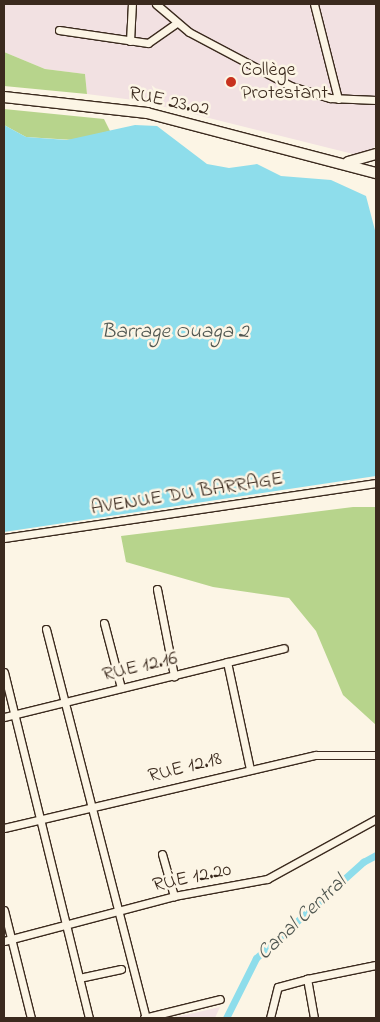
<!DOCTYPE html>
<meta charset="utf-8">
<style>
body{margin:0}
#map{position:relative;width:380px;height:1022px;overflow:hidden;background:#fcf5e5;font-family:"Indie Flower",sans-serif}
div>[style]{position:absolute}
.built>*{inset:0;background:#f2e1e2}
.green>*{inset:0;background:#b7d48c}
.water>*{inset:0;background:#8eddeb}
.canal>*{height:7px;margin:-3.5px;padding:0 3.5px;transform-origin:3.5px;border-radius:3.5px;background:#8eddeb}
.roads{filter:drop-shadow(1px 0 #3b2a1e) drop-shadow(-1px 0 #3b2a1e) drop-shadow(0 1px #3b2a1e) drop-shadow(0 -1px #3b2a1e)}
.street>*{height:7px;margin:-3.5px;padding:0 3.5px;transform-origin:3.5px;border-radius:3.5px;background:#fcf5e5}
.secondary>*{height:10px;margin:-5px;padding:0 5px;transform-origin:5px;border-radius:5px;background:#fcf5e5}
.dots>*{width:14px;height:14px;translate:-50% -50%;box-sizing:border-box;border:2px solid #fcf5e5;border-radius:50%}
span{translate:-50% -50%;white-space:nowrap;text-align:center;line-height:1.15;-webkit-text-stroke:5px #fcf5e5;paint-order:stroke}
.poi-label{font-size:20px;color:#3b2a1e}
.left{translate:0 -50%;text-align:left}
.street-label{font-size:20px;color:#3b2a1e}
.water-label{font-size:21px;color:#505751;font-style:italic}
.frame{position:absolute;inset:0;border:5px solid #3b2a1e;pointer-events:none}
</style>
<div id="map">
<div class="built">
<i style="clip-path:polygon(4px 4px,376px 4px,376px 145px,365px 157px,141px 101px,87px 94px,85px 74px,45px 69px,4px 52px)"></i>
<i style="clip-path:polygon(220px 1007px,215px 1018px,172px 1018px)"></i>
</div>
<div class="green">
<i style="clip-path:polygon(4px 52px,45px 69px,85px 74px,87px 94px,4px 86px)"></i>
<i style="clip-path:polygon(4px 109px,104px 119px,110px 131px,73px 140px,26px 137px,4px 125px)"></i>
<i style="clip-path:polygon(353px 507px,376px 507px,376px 725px,343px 695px,316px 631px,289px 598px,213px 587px,126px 562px,121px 536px)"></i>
</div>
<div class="water">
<i style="clip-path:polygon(4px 125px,26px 137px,67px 140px,135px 125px,157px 126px,207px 164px,229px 168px,257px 164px,281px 176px,331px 180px,366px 196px,376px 234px,376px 476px,4px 532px)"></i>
</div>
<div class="canal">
<i style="left:226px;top:1018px;width:67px;rotate:-63.4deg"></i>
<i style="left:256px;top:958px;width:144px;rotate:-41.9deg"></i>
<i style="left:363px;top:862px;width:15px;rotate:-28deg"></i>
</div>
<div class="roads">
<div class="street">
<i style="left:156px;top:4px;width:43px;rotate:40.3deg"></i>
<i style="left:189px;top:32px;width:115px;rotate:27.9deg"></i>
<i style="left:291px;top:86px;width:41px;rotate:17.1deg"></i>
<i style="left:330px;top:98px;width:46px;rotate:2.5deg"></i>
<i style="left:314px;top:4px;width:98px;rotate:75.8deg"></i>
<i style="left:59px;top:30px;width:90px;rotate:8.3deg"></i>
<i style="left:148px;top:43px;width:35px;rotate:-35deg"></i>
<i style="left:130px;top:41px;width:37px;rotate:-87deg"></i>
<i style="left:4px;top:538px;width:376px;rotate:-8.4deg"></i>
<i style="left:157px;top:589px;width:89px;rotate:78.9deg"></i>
<i style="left:104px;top:623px;width:67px;rotate:75.3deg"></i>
<i style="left:46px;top:629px;width:402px;rotate:75.6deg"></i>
<i style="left:227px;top:662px;width:109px;rotate:77.9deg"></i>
<i style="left:4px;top:672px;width:356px;rotate:76.2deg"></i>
<i style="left:4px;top:717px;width:288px;rotate:-13.8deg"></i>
<i style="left:4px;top:828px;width:320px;rotate:-13.2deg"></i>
<i style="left:316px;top:755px;width:60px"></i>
<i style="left:162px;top:854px;width:44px;rotate:74.1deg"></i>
<i style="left:4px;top:910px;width:111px;rotate:76deg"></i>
<i style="left:4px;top:941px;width:176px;rotate:-14.8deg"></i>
<i style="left:174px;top:896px;width:95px;rotate:-10.4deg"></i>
<i style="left:267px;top:879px;width:124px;rotate:-28.8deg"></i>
<i style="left:79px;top:978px;width:43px;rotate:-12.1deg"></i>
<i style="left:144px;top:1018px;width:78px;rotate:-14deg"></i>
<i style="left:270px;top:1018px;width:32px;rotate:-76deg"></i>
<i style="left:278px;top:987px;width:30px;rotate:-15deg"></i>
<i style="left:314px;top:1018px;width:40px;rotate:-100deg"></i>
<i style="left:307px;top:979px;width:70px;rotate:-11.5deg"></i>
</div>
<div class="secondary">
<i style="left:4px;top:97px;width:144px;rotate:6.4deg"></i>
<i style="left:147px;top:113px;width:237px;rotate:14.7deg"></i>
<i style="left:348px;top:162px;width:29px;rotate:-16deg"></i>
</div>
</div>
<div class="dots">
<i style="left:231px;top:82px;background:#c8321e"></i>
</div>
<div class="poi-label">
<span class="left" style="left:241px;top:82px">Collège<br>Protestant</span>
</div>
<div class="street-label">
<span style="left:169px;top:102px;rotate:12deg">RUE 23.02</span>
<span style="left:187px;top:494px;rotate:-9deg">AVENUE DU BARRAGE</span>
<span style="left:140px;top:667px;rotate:-13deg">RUE 12.16</span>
<span style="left:185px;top:768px;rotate:-14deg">RUE 12.18</span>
<span style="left:192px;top:878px;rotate:-12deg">RUE 12.20</span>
</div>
<div class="water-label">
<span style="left:175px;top:332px">Barrage Ouaga 2</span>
<span style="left:302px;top:918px;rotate:-43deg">Canal Central</span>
</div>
<div class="frame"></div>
</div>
